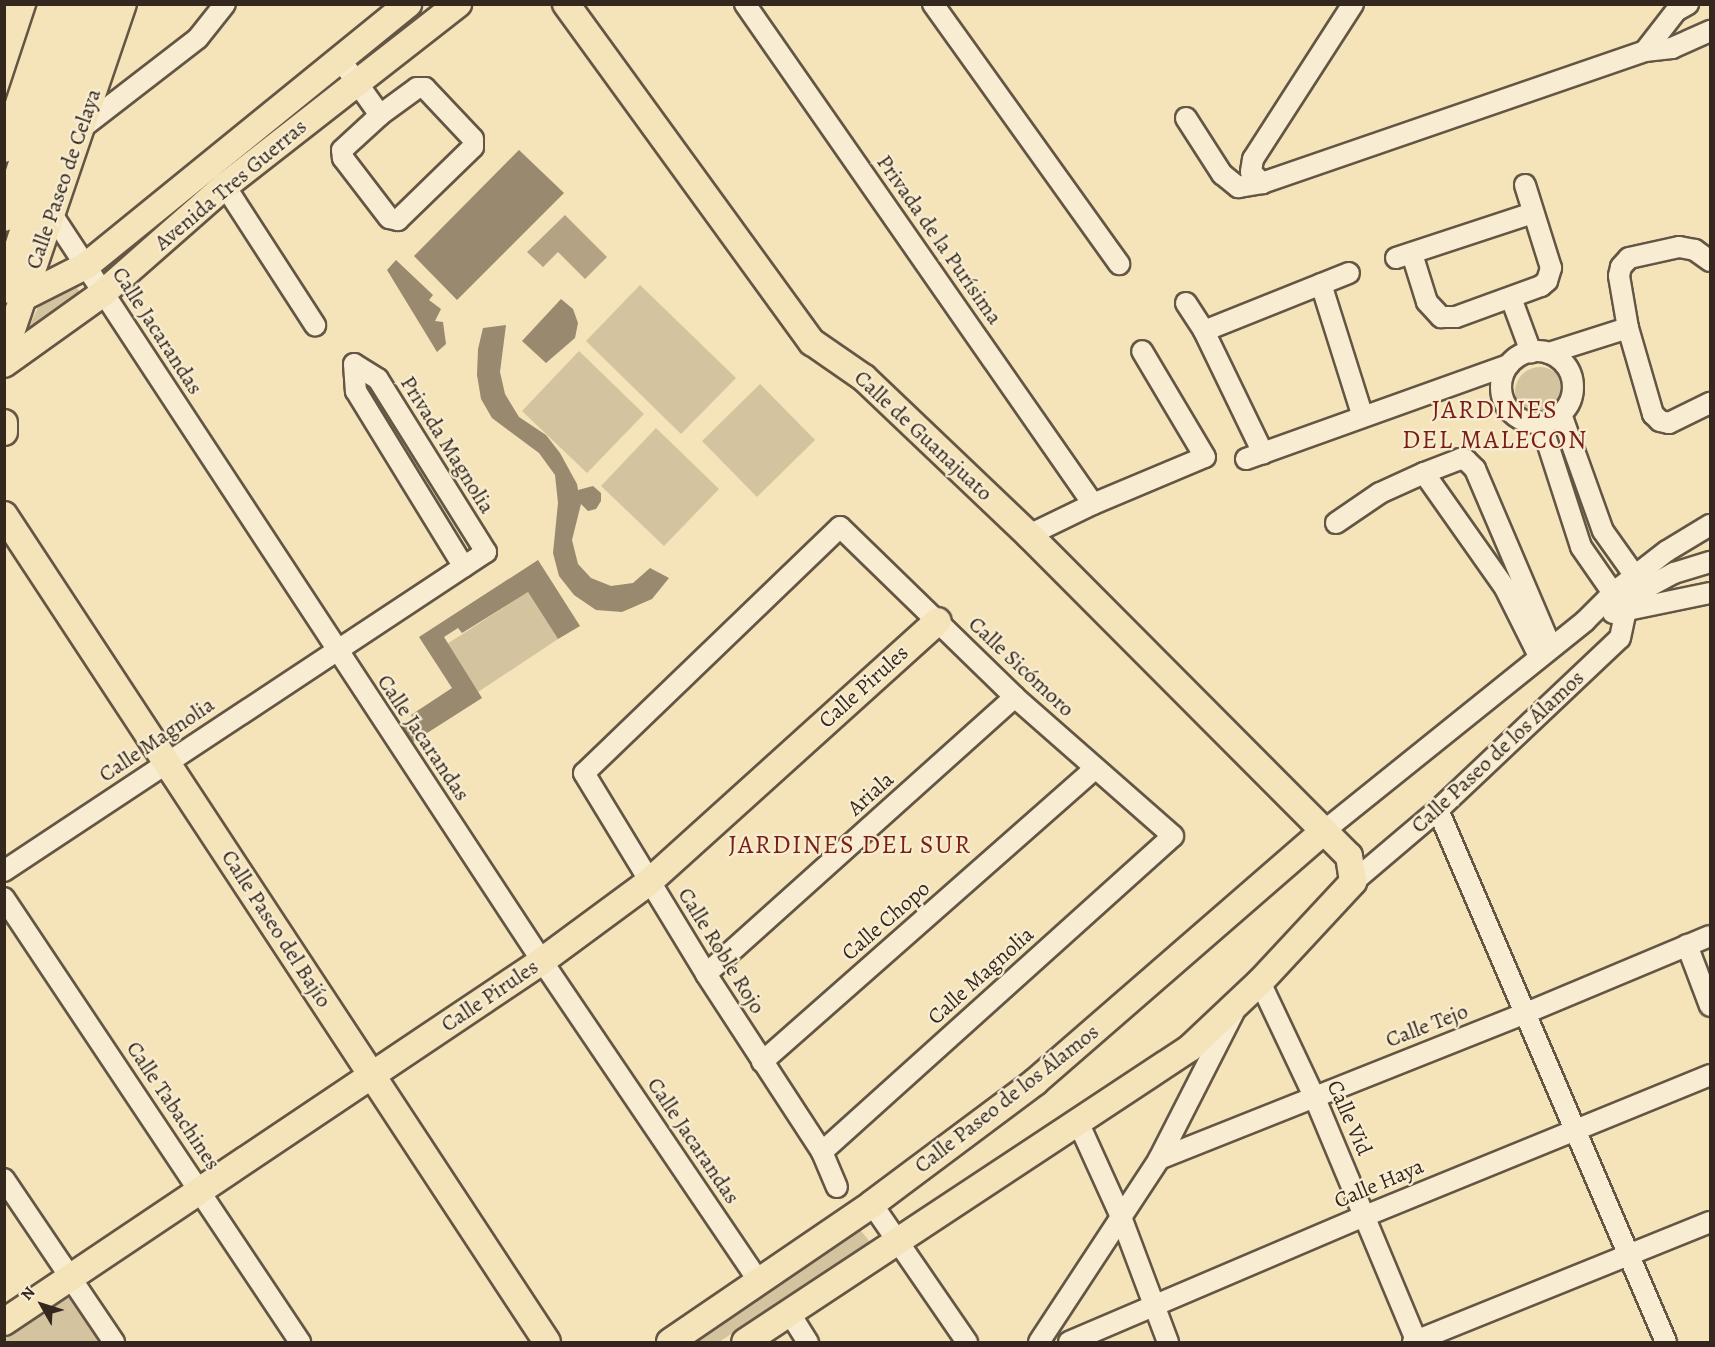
<!DOCTYPE html>
<meta charset="utf-8">
<style>
body{margin:0}
#map{position:relative;width:1715px;height:1347px;overflow:hidden;background:#f5e3b9;font-family:Alegreya,serif}
div>[style]{position:absolute}
.green>*{inset:0;background:#d4c39f}
.round{border-radius:50%}
.water>*{inset:0;background:#b3a384}
.building>*{inset:0;background:#98896f}
.roads{filter:drop-shadow(2px 0 #645645) drop-shadow(-2px 0 #645645) drop-shadow(0 2px #645645) drop-shadow(0 -2px #645645)}
.minor>*{height:20px;margin:-10px;padding:0 10px;transform-origin:10px;border-radius:10px;background:#f8edd2}
.minor>.ring{margin:-10px;padding:0;box-sizing:content-box;background:none;border:20px solid #f8edd2;border-radius:50%}
.major>*{height:26px;margin:-13px;padding:0 13px;transform-origin:13px;border-radius:13px;background:#f5e3b9}
span{translate:-50% -50%;white-space:nowrap;text-align:center;line-height:1.15;-webkit-text-stroke:4.5px #f8edd2;paint-order:stroke}
.street-label{font-size:22px;color:#33271e}
.quarter-label{font-size:26px;color:#7a1f14;letter-spacing:1.5px}
.frame{position:absolute;inset:0;border:6px solid #33271e;pointer-events:none}
.north{position:absolute;left:12px;top:1275px;width:60px;height:60px;-webkit-text-stroke:4px #f8edd2;paint-order:stroke;rotate:309deg;font-size:16px;font-weight:700;line-height:24px;text-align:center;color:#33271e}
.north::after{content:'';display:block;margin:auto;width:21px;height:27px;background:#33271e;clip-path:polygon(50% 0,100% 100%,50% 72%,0 100%)}
</style>
<div id="map">
<div class="green">
<i style="clip-path:polygon(75px 285px,81px 294px,24px 337px,44px 295px)"></i>
<i style="clip-path:polygon(640px 285px,736px 378px,681px 434px,586px 341px)"></i>
<i style="clip-path:polygon(579px 351px,644px 414px,587px 473px,522px 411px)"></i>
<i class="round" style="left:1515px;top:367px;width:50px;height:50px"></i>
<i style="clip-path:polygon(760px 384px,815px 440px,757px 497px,702px 441px)"></i>
<i style="clip-path:polygon(656px 428px,719px 489px,664px 546px,601px 486px)"></i>
<i style="clip-path:polygon(528px 592px,558px 639px,478px 692px,447px 644px)"></i>
<i style="clip-path:polygon(858px 1227px,870px 1242px,719px 1342px,685px 1342px)"></i>
<i style="clip-path:polygon(71px 1292px,104px 1342px,5px 1342px,4px 1338px)"></i>
</div>
<div class="water">
<i style="clip-path:polygon(565px 215px,607px 257px,585px 279px,558px 252px,543px 267px,527px 252px)"></i>
</div>
<div class="building">
<i style="clip-path:polygon(519px 150px,564px 193px,457px 300px,414px 256px)"></i>
<i style="clip-path:polygon(396px 260px,433px 295px,429px 300px,441px 309px,435px 321px,443px 322px,446px 344px,437px 352px,387px 270px)"></i>
<i style="clip-path:polygon(561px 299px,573px 309px,578px 323px,575px 338px,546px 363px,522px 341px)"></i>
<i style="clip-path:polygon(506px 325px,500px 372px,505px 394px,519px 417px,546px 435px,560px 453px,577px 484px,578px 490px,593px 486px,601px 493px,601px 501px,596px 509px,588px 511px,581px 504px,572px 540px,578px 564px,591px 578px,611px 586px,633px 583px,650px 568px,669px 578px,652px 599px,622px 612px,596px 610px,574px 595px,559px 576px,553px 553px,558px 503px,555px 475px,539px 453px,492px 418px,481px 399px,477px 375px,478px 349px,483px 328px)"></i>
<i style="clip-path:polygon(538px 560px,580px 626px,558px 639px,528px 592px,462px 633px,458px 628px,444px 637px,482px 698px,413px 742px,402px 726px,414px 719px,411px 715px,452px 688px,419px 637px)"></i>
</div>
<div class="roads">
<div class="minor">
<i style="left:745px;top:4px;width:609px;rotate:55.16deg"></i>
<i style="left:933px;top:4px;width:320px;rotate:54.4deg"></i>
<i style="left:1353px;top:4px;width:184px;rotate:122.8deg"></i>
<i style="left:1253px;top:159px;width:13px;rotate:99deg"></i>
<i style="left:1251px;top:172px;width:16px;rotate:45deg"></i>
<i style="left:1262px;top:183px;width:405px;rotate:-19deg"></i>
<i style="left:1645px;top:51px;width:51px;rotate:-52.2deg"></i>
<i style="left:1676px;top:11px;width:14px;rotate:-30deg"></i>
<i style="left:1645px;top:51px;width:27px;rotate:-6deg"></i>
<i style="left:1672px;top:48px;width:42px;rotate:-24.1deg"></i>
<i style="left:340px;top:59px;width:69px;rotate:54.5deg"></i>
<i style="left:417px;top:88px;width:8px"></i>
<i style="left:425px;top:88px;width:70px;rotate:46.7deg"></i>
<i style="left:473px;top:139px;width:8px;rotate:90deg"></i>
<i style="left:473px;top:147px;width:105px;rotate:135.8deg"></i>
<i style="left:398px;top:220px;width:9px;rotate:-167deg"></i>
<i style="left:389px;top:218px;width:76px;rotate:-127.5deg"></i>
<i style="left:343px;top:158px;width:8px;rotate:-97deg"></i>
<i style="left:342px;top:150px;width:52px;rotate:-42.6deg"></i>
<i style="left:380px;top:115px;width:46px;rotate:-36.1deg"></i>
<i style="left:1186px;top:118px;width:67px;rotate:57.3deg"></i>
<i style="left:1222px;top:174px;width:21px;rotate:39deg"></i>
<i style="left:1238px;top:187px;width:24px;rotate:-9deg"></i>
<i style="left:83px;top:127px;width:145px;rotate:-37.7deg"></i>
<i style="left:198px;top:38px;width:43px;rotate:-51.5deg"></i>
<i style="left:225px;top:186px;width:166px;rotate:57.1deg"></i>
<i style="left:53px;top:216px;width:891px;rotate:56.72deg"></i>
<i style="left:542px;top:961px;width:387px;rotate:55.9deg"></i>
<i style="left:1412px;top:254px;width:50px;rotate:72.6deg"></i>
<i style="left:1427px;top:302px;width:21px;rotate:47deg"></i>
<i style="left:1441px;top:317px;width:15px"></i>
<i style="left:1456px;top:317px;width:90px;rotate:-20deg"></i>
<i style="left:1541px;top:286px;width:8px;rotate:-40deg"></i>
<i style="left:1547px;top:281px;width:14px;rotate:-73deg"></i>
<i style="left:1551px;top:268px;width:87px;rotate:-107.4deg"></i>
<i style="left:1396px;top:258px;width:144px;rotate:-18.2deg"></i>
<i style="left:1710px;top:261px;width:19px;rotate:-144deg"></i>
<i style="left:1695px;top:250px;width:16px;rotate:-169deg"></i>
<i style="left:1679px;top:247px;width:51px;rotate:167.6deg"></i>
<i style="left:1629px;top:258px;width:12px;rotate:132deg"></i>
<i style="left:1621px;top:267px;width:9px;rotate:103deg"></i>
<i style="left:1619px;top:276px;width:53px;rotate:80.2deg"></i>
<i style="left:1628px;top:328px;width:90px;rotate:73.8deg"></i>
<i style="left:1653px;top:414px;width:10px;rotate:45deg"></i>
<i style="left:1660px;top:421px;width:9px;rotate:13deg"></i>
<i style="left:1669px;top:423px;width:46px;rotate:-26deg"></i>
<i style="left:1321px;top:284px;width:139px;rotate:72.5deg"></i>
<i style="left:1511px;top:298px;width:58px;rotate:69.7deg"></i>
<i style="left:1186px;top:303px;width:33px;rotate:57deg"></i>
<i style="left:1204px;top:331px;width:136px;rotate:64.2deg"></i>
<i style="left:1204px;top:331px;width:156px;rotate:-21.8deg"></i>
<i class="ring" style="left:1501px;top:351px;width:52px;height:52px"></i>
<i style="left:1549px;top:353px;width:83px;rotate:-17.6deg"></i>
<i style="left:354px;top:364px;width:27px;rotate:86deg"></i>
<i style="left:356px;top:391px;width:206px;rotate:58.5deg"></i>
<i style="left:1561px;top:414px;width:124px;rotate:70.3deg"></i>
<i style="left:1603px;top:531px;width:55px;rotate:54.6deg"></i>
<i style="left:1541px;top:423px;width:130px;rotate:72.1deg"></i>
<i style="left:1581px;top:547px;width:56px;rotate:55.2deg"></i>
<i style="left:1246px;top:459px;width:279px;rotate:-19.7deg"></i>
<i style="left:1424px;top:473px;width:141px;rotate:54.8deg"></i>
<i style="left:1505px;top:588px;width:76px;rotate:63.4deg"></i>
<i style="left:1336px;top:523px;width:53px;rotate:-34.3deg"></i>
<i style="left:1380px;top:493px;width:48px;rotate:-24.4deg"></i>
<i style="left:1424px;top:473px;width:39px;rotate:-21deg"></i>
<i style="left:1460px;top:459px;width:6px;rotate:9deg"></i>
<i style="left:1466px;top:460px;width:13px;rotate:45deg"></i>
<i style="left:1475px;top:469px;width:194px;rotate:66.9deg"></i>
<i style="left:1029px;top:535px;width:71px;rotate:-25.8deg"></i>
<i style="left:1093px;top:504px;width:121px;rotate:-22.8deg"></i>
<i style="left:1205px;top:457px;width:123px;rotate:-120.7deg"></i>
<i style="left:1611px;top:607px;width:72px;rotate:-28.4deg"></i>
<i style="left:1674px;top:573px;width:38px;rotate:-17deg"></i>
<i style="left:1613px;top:613px;width:99px;rotate:-11.7deg"></i>
<i style="left:1438px;top:810px;width:579px;rotate:66.8deg"></i>
<i style="left:1324px;top:831px;width:335px;rotate:-38.8deg"></i>
<i style="left:1585px;top:621px;width:40px;rotate:-45deg"></i>
<i style="left:1613px;top:593px;width:68px;rotate:-37.9deg"></i>
<i style="left:1667px;top:551px;width:50px;rotate:-31.2deg"></i>
<i style="left:4px;top:871px;width:578px;rotate:-33.5deg"></i>
<i style="left:486px;top:552px;width:204px;rotate:-122deg"></i>
<i style="left:378px;top:379px;width:28px;rotate:-148deg"></i>
<i style="left:1353px;top:882px;width:111px;rotate:-40.3deg"></i>
<i style="left:1438px;top:810px;width:250px;rotate:-43.4deg"></i>
<i style="left:1620px;top:638px;width:29px;rotate:-78deg"></i>
<i style="left:4px;top:898px;width:534px;rotate:56.31deg"></i>
<i style="left:1687px;top:945px;width:65px;rotate:69.3deg"></i>
<i style="left:706px;top:974px;width:415px;rotate:-41.9deg"></i>
<i style="left:1260px;top:982px;width:126px;rotate:64.7deg"></i>
<i style="left:1314px;top:1096px;width:267px;rotate:67.3deg"></i>
<i style="left:762px;top:1062px;width:444px;rotate:-41.4deg"></i>
<i style="left:1078px;top:1122px;width:104px;rotate:65.6deg"></i>
<i style="left:1121px;top:1217px;width:134px;rotate:69.4deg"></i>
<i style="left:822px;top:1152px;width:472px;rotate:-42deg"></i>
<i style="left:1173px;top:836px;width:210px;rotate:-138.7deg"></i>
<i style="left:1015px;top:697px;width:244px;rotate:-135.8deg"></i>
<i style="left:840px;top:527px;width:355px;rotate:136.1deg"></i>
<i style="left:584px;top:773px;width:235px;rotate:58.7deg"></i>
<i style="left:706px;top:974px;width:212px;rotate:56.9deg"></i>
<i style="left:822px;top:1152px;width:38px;rotate:67deg"></i>
<i style="left:1159px;top:1159px;width:395px;rotate:-21.7deg"></i>
<i style="left:1526px;top:1013px;width:199px;rotate:-22.7deg"></i>
<i style="left:4px;top:1179px;width:197px;rotate:56deg"></i>
<i style="left:872px;top:1204px;width:168px;rotate:55.5deg"></i>
<i style="left:789px;top:1312px;width:36px;rotate:58deg"></i>
<i style="left:1039px;top:1342px;width:219px;rotate:-56.7deg"></i>
<i style="left:1159px;top:1159px;width:165px;rotate:-63deg"></i>
<i style="left:1069px;top:1342px;width:322px;rotate:-23.1deg"></i>
<i style="left:1365px;top:1216px;width:373px;rotate:-22.2deg"></i>
<i style="left:1413px;top:1342px;width:320px;rotate:-22deg"></i>
</div>
<div class="major">
<i style="left:566px;top:4px;width:418px;rotate:54deg"></i>
<i style="left:812px;top:342px;width:63px;rotate:34.7deg"></i>
<i style="left:864px;top:378px;width:228px;rotate:43.6deg"></i>
<i style="left:1029px;top:535px;width:453px;rotate:45.1deg"></i>
<i style="left:1349px;top:856px;width:26px;rotate:81deg"></i>
<i style="left:1353px;top:882px;width:137px;rotate:132.9deg"></i>
<i style="left:1260px;top:982px;width:96px;rotate:136.7deg"></i>
<i style="left:1190px;top:1048px;width:533px;rotate:146.55deg"></i>
<i style="left:4px;top:149px;width:153px;rotate:-71.7deg"></i>
<i style="left:4px;top:218px;width:225px;rotate:-71.9deg"></i>
<i style="left:4px;top:290px;width:301px;rotate:-72deg"></i>
<i style="left:24px;top:297px;width:71px;rotate:-26.9deg"></i>
<i style="left:87px;top:265px;width:414px;rotate:-39.1deg"></i>
<i style="left:4px;top:353px;width:369px;rotate:-71.2deg"></i>
<i style="left:4px;top:364px;width:122px;rotate:-35.6deg"></i>
<i style="left:103px;top:293px;width:162px;rotate:-41.3deg"></i>
<i style="left:225px;top:186px;width:296px;rotate:-38deg"></i>
<i style="left:4px;top:423px;width:9px;rotate:90deg"></i>
<i style="left:4px;top:515px;width:989px;rotate:56.71deg"></i>
<i style="left:4px;top:1322px;width:648px;rotate:-33.86deg"></i>
<i style="left:542px;top:961px;width:133px;rotate:-36.4deg"></i>
<i style="left:649px;top:882px;width:389px;rotate:-42.1deg"></i>
<i style="left:670px;top:1342px;width:245px;rotate:-34.3deg"></i>
<i style="left:872px;top:1204px;width:204px;rotate:-36.8deg"></i>
<i style="left:1035px;top:1082px;width:383px;rotate:-41deg"></i>
</div>
</div>
<div class="street-label">
<span style="left:64px;top:179px;rotate:-71deg">Calle Paseo de Celaya</span>
<span style="left:231px;top:185px;rotate:-40deg">Avenida Tres Guerras</span>
<span style="left:939px;top:240px;rotate:55deg">Privada de la Purísima</span>
<span style="left:157px;top:331px;rotate:57deg">Calle Jacarandas</span>
<span style="left:923px;top:436px;rotate:43deg">Calle de Guanajuato</span>
<span style="left:447px;top:445px;rotate:58deg">Privada Magnolia</span>
<span style="left:1021px;top:667px;rotate:43deg">Calle Sicómoro</span>
<span style="left:864px;top:687px;rotate:-42deg">Calle Pirules</span>
<span style="left:423px;top:738px;rotate:56deg">Calle Jacarandas</span>
<span style="left:157px;top:740px;rotate:-34deg">Calle Magnolia</span>
<span style="left:1498px;top:752px;rotate:-43deg">Calle Paseo de los Álamos</span>
<span style="left:871px;top:794px;rotate:-42deg">Ariala</span>
<span style="left:886px;top:921px;rotate:-41deg">Calle Chopo</span>
<span style="left:276px;top:929px;rotate:57deg">Calle Paseo del Bajío</span>
<span style="left:721px;top:951px;rotate:58deg">Calle Roble Rojo</span>
<span style="left:981px;top:976px;rotate:-42deg">Calle Magnolia</span>
<span style="left:490px;top:996px;rotate:-34deg">Calle Pirules</span>
<span style="left:1427px;top:1026px;rotate:-21deg">Calle Tejo</span>
<span style="left:1007px;top:1099px;rotate:-38deg">Calle Paseo de los Álamos</span>
<span style="left:173px;top:1106px;rotate:56deg">Calle Tabachines</span>
<span style="left:1349px;top:1118px;rotate:66deg">Calle Vid</span>
<span style="left:693px;top:1141px;rotate:56deg">Calle Jacarandas</span>
<span style="left:1379px;top:1184px;rotate:-23deg">Calle Haya</span>
</div>
<div class="quarter-label">
<span style="left:1495px;top:425px">JARDINES<br>DEL MALECON</span>
<span style="left:850px;top:845px">JARDINES DEL SUR</span>
</div>
<div class="frame"></div>
<div class="north">N</div>
</div>
